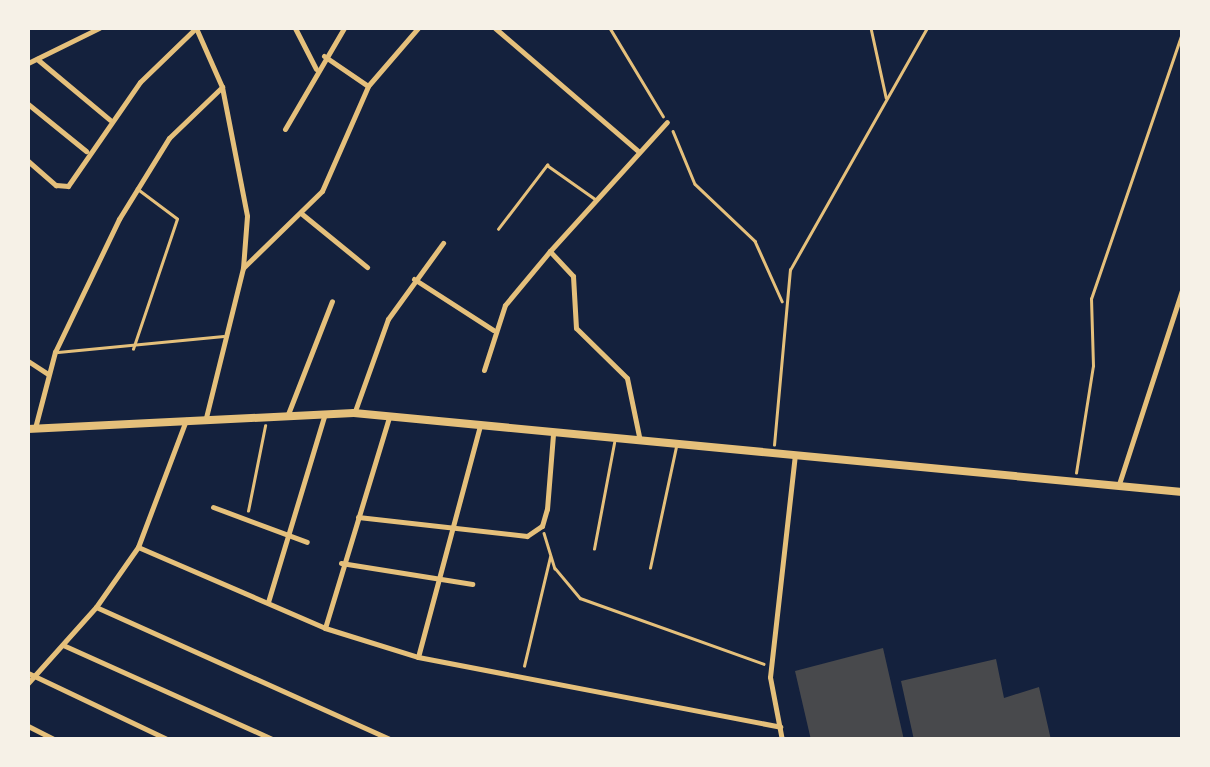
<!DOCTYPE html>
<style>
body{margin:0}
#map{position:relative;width:1210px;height:767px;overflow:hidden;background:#14213d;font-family:"Roboto Serif",serif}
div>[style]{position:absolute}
.building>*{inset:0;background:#48494c}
.path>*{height:2.5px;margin:-1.25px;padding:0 1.25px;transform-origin:1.25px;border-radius:1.25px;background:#e5c07b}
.service>*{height:2.5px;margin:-1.25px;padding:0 1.25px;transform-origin:1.25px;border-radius:1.25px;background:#e5c07b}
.minor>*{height:5px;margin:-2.5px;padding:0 2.5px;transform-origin:2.5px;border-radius:2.5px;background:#e5c07b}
.secondary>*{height:8px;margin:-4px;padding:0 4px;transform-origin:4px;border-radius:4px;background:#e5c07b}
span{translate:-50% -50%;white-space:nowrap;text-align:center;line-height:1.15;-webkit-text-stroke:10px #f6f1e7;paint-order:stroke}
.frame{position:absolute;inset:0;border:30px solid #f6f1e7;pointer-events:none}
</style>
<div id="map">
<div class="building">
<i style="clip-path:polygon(883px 648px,904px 740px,811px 740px,795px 671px)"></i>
<i style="clip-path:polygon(996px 659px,1004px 698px,1039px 687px,1051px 740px,914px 740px,901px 681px)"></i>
</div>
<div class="path">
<i style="left:610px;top:28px;width:103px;rotate:58.9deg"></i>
<i style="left:871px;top:28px;width:71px;rotate:77.7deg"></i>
<i style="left:673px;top:131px;width:57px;rotate:67.5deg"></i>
<i style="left:695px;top:184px;width:83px;rotate:43.5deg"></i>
<i style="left:755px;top:241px;width:66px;rotate:65.8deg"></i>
<i style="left:774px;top:445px;width:176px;rotate:-84.8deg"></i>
<i style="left:790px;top:270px;width:278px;rotate:-60.5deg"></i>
<i style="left:1076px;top:473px;width:108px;rotate:-81deg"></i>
<i style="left:1093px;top:366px;width:67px;rotate:-91.7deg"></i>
<i style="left:1091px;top:299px;width:281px;rotate:-71.1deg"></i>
<i style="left:248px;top:511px;width:87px;rotate:-78.7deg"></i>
<i style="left:544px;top:533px;width:37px;rotate:73deg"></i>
<i style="left:555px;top:568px;width:39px;rotate:50deg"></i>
<i style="left:580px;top:598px;width:195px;rotate:19.7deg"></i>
<i style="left:524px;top:666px;width:112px;rotate:-76.6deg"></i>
</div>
<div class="service">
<i style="left:498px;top:229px;width:81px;rotate:-52.6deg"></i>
<i style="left:547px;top:165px;width:59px;rotate:35.3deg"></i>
<i style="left:133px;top:349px;width:137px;rotate:-71.3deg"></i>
<i style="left:177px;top:219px;width:50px;rotate:-143.1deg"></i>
<i style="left:58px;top:352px;width:166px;rotate:-5.5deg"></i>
<i style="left:594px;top:549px;width:108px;rotate:-79.3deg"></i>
<i style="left:650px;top:568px;width:124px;rotate:-77.9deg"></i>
</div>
<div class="minor">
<i style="left:196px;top:28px;width:64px;rotate:66.2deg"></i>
<i style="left:222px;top:87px;width:131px;rotate:79deg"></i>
<i style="left:247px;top:216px;width:52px;rotate:94.4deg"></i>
<i style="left:243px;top:268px;width:154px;rotate:103.9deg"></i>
<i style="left:295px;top:28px;width:46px;rotate:62.9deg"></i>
<i style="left:495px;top:28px;width:190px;rotate:40.7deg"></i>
<i style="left:324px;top:56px;width:53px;rotate:34.3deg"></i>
<i style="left:37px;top:59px;width:95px;rotate:39.9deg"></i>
<i style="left:28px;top:63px;width:79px;rotate:-26.2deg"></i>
<i style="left:28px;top:104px;width:75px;rotate:39deg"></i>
<i style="left:285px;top:129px;width:117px;rotate:-59.7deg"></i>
<i style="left:28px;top:161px;width:37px;rotate:41deg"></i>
<i style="left:56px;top:185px;width:12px;rotate:5deg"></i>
<i style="left:68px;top:186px;width:126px;rotate:-55.3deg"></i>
<i style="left:140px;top:82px;width:78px;rotate:-44deg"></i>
<i style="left:302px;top:214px;width:84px;rotate:39.2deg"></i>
<i style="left:243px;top:268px;width:110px;rotate:-44.3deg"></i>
<i style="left:322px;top:191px;width:115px;rotate:-66.3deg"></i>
<i style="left:368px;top:86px;width:77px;rotate:-49.2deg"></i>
<i style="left:414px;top:279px;width:94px;rotate:32.8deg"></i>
<i style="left:28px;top:361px;width:24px;rotate:33deg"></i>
<i style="left:484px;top:370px;width:68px;rotate:-72.1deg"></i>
<i style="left:505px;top:305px;width:70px;rotate:-50.2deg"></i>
<i style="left:355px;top:411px;width:98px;rotate:-70.3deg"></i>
<i style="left:388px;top:319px;width:94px;rotate:-54.1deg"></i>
<i style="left:288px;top:414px;width:121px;rotate:-68.7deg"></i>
<i style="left:35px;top:428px;width:79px;rotate:-75.3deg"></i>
<i style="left:55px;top:352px;width:148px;rotate:-64.3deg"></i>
<i style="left:119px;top:219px;width:95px;rotate:-58.3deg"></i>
<i style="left:169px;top:138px;width:74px;rotate:-43.9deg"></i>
<i style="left:640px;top:441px;width:64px;rotate:-101.7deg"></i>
<i style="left:627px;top:378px;width:71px;rotate:-135.6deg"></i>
<i style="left:576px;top:328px;width:52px;rotate:-93.3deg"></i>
<i style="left:573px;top:276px;width:34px;rotate:-133deg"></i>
<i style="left:550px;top:251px;width:174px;rotate:-47.8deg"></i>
<i style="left:1119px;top:484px;width:204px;rotate:-72deg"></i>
<i style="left:213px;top:507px;width:100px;rotate:20.4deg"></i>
<i style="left:358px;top:517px;width:170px;rotate:6.4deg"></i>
<i style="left:527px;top:536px;width:18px;rotate:-34deg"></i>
<i style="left:542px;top:526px;width:18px;rotate:-74deg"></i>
<i style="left:547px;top:509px;width:74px;rotate:-85.4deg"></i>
<i style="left:138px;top:547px;width:204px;rotate:23.4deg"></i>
<i style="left:325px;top:628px;width:97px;rotate:17.3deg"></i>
<i style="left:418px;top:657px;width:369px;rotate:10.9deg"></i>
<i style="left:341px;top:563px;width:133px;rotate:9.1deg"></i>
<i style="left:268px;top:602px;width:197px;rotate:-73.2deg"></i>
<i style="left:96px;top:607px;width:325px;rotate:24.2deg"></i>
<i style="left:325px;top:628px;width:220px;rotate:-73.1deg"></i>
<i style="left:63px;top:645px;width:231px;rotate:24.2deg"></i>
<i style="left:418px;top:657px;width:240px;rotate:-75deg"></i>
<i style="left:28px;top:673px;width:156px;rotate:25.4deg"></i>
<i style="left:28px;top:683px;width:102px;rotate:-48.2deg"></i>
<i style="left:96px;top:607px;width:73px;rotate:-55deg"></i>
<i style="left:138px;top:547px;width:136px;rotate:-69.3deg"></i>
<i style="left:28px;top:726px;width:31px;rotate:27deg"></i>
<i style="left:782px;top:740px;width:64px;rotate:-100.8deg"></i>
<i style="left:770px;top:677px;width:223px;rotate:-83.6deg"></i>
</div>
<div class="secondary">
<i style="left:28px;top:429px;width:326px;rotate:-2.8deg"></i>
<i style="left:354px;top:413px;width:832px;rotate:5.45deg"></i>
</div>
<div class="frame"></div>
</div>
